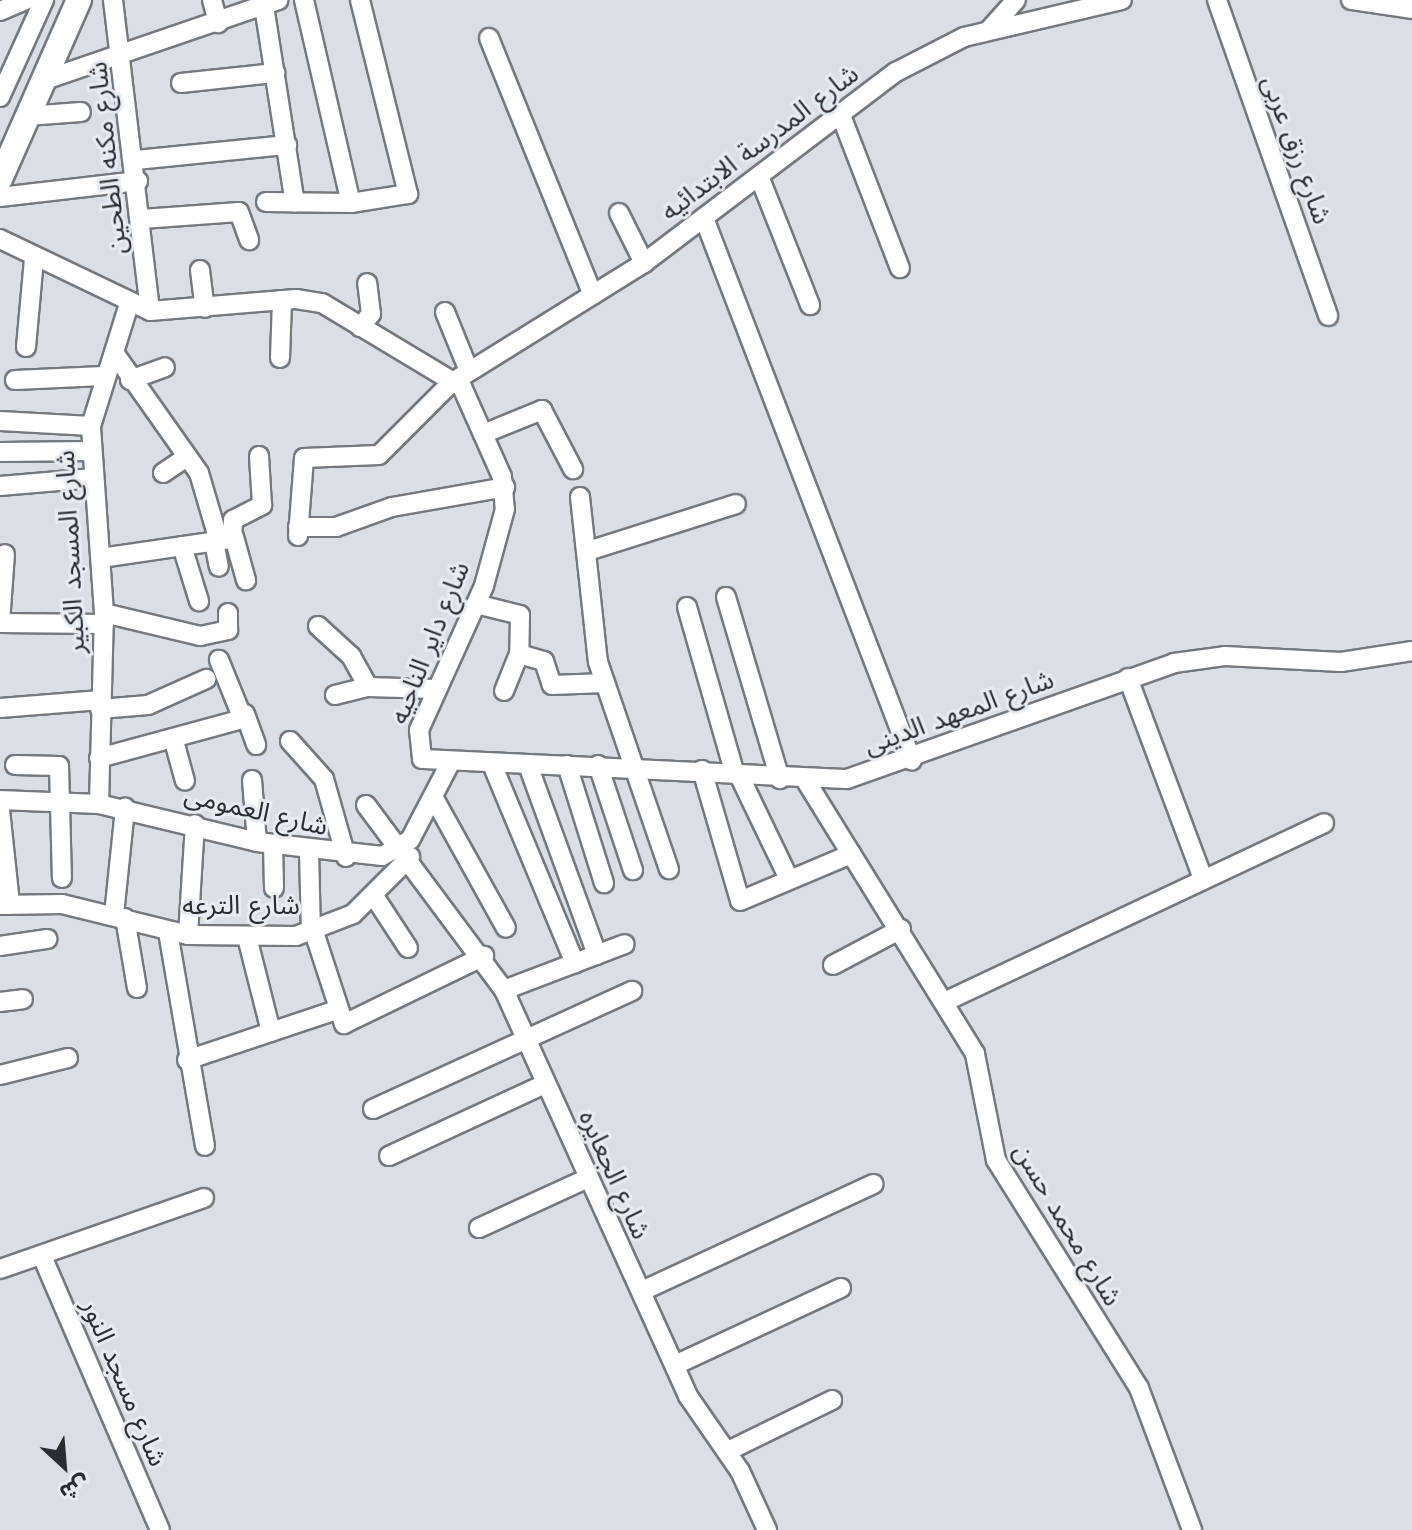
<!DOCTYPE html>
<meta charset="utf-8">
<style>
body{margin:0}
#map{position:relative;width:1412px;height:1530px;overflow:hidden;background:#dadfe6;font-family:"Work Sans","Noto Sans Arabic",sans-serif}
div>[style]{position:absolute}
.roads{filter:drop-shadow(2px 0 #74797f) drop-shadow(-2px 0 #74797f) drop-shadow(0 2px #74797f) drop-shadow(0 -2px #74797f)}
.minor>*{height:18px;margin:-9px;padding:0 9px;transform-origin:9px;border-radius:9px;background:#fff}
.secondary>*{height:24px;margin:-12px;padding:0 12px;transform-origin:12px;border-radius:12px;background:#fff}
span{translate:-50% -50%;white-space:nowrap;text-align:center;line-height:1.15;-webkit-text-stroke:6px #e7ecf3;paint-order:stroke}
.street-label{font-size:26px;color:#2a2c2f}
.north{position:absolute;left:24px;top:1426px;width:80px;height:80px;-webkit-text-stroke:6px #e7ecf3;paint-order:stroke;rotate:154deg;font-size:22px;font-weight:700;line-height:32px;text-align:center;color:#2a2c2f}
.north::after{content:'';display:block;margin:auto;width:28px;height:36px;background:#2a2c2f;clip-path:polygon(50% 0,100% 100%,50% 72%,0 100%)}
</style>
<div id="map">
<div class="roads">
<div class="minor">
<i style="left:113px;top:0;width:313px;rotate:83.2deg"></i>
<i style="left:212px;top:0;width:24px;rotate:75deg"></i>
<i style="left:304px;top:0;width:208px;rotate:77deg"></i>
<i style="left:1217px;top:0;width:335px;rotate:70.6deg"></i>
<i style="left:1351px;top:0;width:62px;rotate:8.4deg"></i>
<i style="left:264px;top:6px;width:199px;rotate:81.1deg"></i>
<i style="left:0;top:11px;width:28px;rotate:-23deg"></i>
<i style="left:989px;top:30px;width:40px;rotate:-48deg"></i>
<i style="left:489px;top:38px;width:277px;rotate:68deg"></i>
<i style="left:42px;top:81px;width:250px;rotate:-18.9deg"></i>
<i style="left:181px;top:83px;width:95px;rotate:-6.1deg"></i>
<i style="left:0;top:97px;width:107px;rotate:-65.6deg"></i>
<i style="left:27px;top:116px;width:54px;rotate:-4.2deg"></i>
<i style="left:842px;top:118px;width:161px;rotate:68.9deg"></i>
<i style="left:136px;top:160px;width:152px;rotate:-5.7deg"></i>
<i style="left:759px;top:176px;width:139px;rotate:68.4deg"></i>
<i style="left:0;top:197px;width:139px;rotate:-6.6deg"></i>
<i style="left:266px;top:202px;width:85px;rotate:0.7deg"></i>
<i style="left:351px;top:203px;width:58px;rotate:-9deg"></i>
<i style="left:408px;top:194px;width:200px;rotate:-103.9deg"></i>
<i style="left:619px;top:213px;width:56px;rotate:63.4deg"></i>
<i style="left:704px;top:218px;width:581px;rotate:69.04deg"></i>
<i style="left:142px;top:219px;width:97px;rotate:-4.1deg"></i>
<i style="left:239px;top:212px;width:30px;rotate:70deg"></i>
<i style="left:0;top:239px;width:166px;rotate:25.6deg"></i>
<i style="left:150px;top:311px;width:146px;rotate:-4.7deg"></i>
<i style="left:296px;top:299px;width:26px;rotate:9deg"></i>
<i style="left:322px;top:303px;width:163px;rotate:31deg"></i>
<i style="left:462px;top:387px;width:98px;rotate:66deg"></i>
<i style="left:502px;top:477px;width:32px;rotate:85deg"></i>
<i style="left:505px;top:509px;width:80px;rotate:105.3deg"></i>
<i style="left:484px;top:586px;width:158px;rotate:114.3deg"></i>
<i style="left:419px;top:730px;width:29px;rotate:84deg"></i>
<i style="left:422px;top:759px;width:425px;rotate:2.7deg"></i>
<i style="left:847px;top:779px;width:347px;rotate:-19.5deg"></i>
<i style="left:1174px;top:663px;width:51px;rotate:-7.8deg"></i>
<i style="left:1225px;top:656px;width:116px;rotate:3deg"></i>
<i style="left:1341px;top:662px;width:72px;rotate:-8.8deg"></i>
<i style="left:200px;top:270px;width:38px;rotate:83deg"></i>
<i style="left:445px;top:312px;width:64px;rotate:67.9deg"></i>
<i style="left:360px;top:327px;width:17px;rotate:-50deg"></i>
<i style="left:371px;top:314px;width:31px;rotate:-97deg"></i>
<i style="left:26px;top:347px;width:88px;rotate:-84.8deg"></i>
<i style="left:115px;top:354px;width:146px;rotate:54.8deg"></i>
<i style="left:199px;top:473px;width:71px;rotate:73.6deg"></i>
<i style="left:280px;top:358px;width:58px;rotate:-88deg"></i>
<i style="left:15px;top:380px;width:88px;rotate:-2.6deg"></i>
<i style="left:130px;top:380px;width:37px;rotate:-20deg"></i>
<i style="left:0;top:421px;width:91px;rotate:3.1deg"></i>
<i style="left:483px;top:434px;width:64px;rotate:-22.1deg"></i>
<i style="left:542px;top:410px;width:67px;rotate:62.3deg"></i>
<i style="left:0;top:452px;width:92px;rotate:-0.6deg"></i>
<i style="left:163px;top:473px;width:29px;rotate:-34deg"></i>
<i style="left:0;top:486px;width:94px;rotate:-4.9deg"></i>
<i style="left:580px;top:497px;width:166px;rotate:83.8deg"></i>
<i style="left:598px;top:662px;width:219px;rotate:71.1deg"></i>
<i style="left:298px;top:527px;width:38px"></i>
<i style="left:336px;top:527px;width:59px;rotate:-19.7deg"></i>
<i style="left:392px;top:507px;width:115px;rotate:-10deg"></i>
<i style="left:298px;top:536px;width:78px;rotate:-85.6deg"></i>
<i style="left:304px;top:458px;width:75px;rotate:-2.3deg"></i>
<i style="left:379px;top:455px;width:102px;rotate:-45deg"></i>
<i style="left:451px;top:383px;width:227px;rotate:-31.9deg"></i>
<i style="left:644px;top:263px;width:316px;rotate:-37.2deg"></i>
<i style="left:896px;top:72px;width:76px;rotate:-27.2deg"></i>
<i style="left:964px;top:37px;width:162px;rotate:-13.2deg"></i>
<i style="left:234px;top:537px;width:45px;rotate:74.4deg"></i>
<i style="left:214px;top:542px;width:25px;rotate:79deg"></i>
<i style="left:182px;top:546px;width:58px;rotate:72.8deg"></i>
<i style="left:591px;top:550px;width:152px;rotate:-17.6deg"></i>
<i style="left:101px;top:558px;width:132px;rotate:-8.3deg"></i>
<i style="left:232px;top:539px;width:19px;rotate:-87deg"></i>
<i style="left:233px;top:520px;width:33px;rotate:-27deg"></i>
<i style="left:262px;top:505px;width:49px;rotate:-93.5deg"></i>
<i style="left:726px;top:597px;width:190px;rotate:73.5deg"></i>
<i style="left:476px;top:604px;width:45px;rotate:14deg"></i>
<i style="left:520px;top:615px;width:39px;rotate:91deg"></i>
<i style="left:519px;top:654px;width:26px;rotate:16deg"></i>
<i style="left:544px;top:661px;width:25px;rotate:72deg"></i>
<i style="left:552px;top:685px;width:53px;rotate:-2.2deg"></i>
<i style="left:687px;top:607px;width:174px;rotate:74deg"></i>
<i style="left:104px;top:613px;width:99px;rotate:13.5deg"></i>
<i style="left:200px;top:636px;width:29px;rotate:-12deg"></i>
<i style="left:228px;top:630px;width:17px;rotate:-90deg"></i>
<i style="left:0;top:623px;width:104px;rotate:0.6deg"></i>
<i style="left:0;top:623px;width:69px;rotate:-85.9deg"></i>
<i style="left:318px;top:626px;width:45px;rotate:42.3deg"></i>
<i style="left:351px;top:656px;width:35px;rotate:61deg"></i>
<i style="left:368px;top:687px;width:67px;rotate:1.7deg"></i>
<i style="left:1128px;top:678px;width:215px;rotate:69.5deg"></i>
<i style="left:504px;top:691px;width:40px;rotate:-68deg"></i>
<i style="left:335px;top:695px;width:34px;rotate:-14deg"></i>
<i style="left:0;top:708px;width:101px;rotate:-4.5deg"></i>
<i style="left:100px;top:709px;width:48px;rotate:-4.8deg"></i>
<i style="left:148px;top:705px;width:64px;rotate:-24.1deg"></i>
<i style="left:245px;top:714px;width:33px;rotate:70deg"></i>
<i style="left:174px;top:741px;width:41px;rotate:74.6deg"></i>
<i style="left:290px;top:741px;width:51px;rotate:48.2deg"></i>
<i style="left:324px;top:779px;width:81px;rotate:74.2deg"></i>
<i style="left:99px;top:758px;width:149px;rotate:-15.2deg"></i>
<i style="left:243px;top:719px;width:64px;rotate:-112.1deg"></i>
<i style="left:492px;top:764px;width:216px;rotate:67.4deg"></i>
<i style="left:15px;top:765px;width:44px;rotate:1.3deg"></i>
<i style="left:59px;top:766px;width:112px;rotate:88.5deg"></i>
<i style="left:528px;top:765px;width:202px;rotate:70deg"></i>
<i style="left:567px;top:765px;width:124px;rotate:72.6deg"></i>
<i style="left:598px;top:765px;width:111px;rotate:71.6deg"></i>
<i style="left:702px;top:770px;width:136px;rotate:73.8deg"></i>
<i style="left:740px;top:901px;width:121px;rotate:-22.9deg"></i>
<i style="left:739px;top:775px;width:115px;rotate:64.3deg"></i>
<i style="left:252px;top:780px;width:62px;rotate:85.4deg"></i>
<i style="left:806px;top:781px;width:321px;rotate:58.2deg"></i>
<i style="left:975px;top:1054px;width:108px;rotate:78.8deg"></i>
<i style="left:996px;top:1160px;width:269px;rotate:57.9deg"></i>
<i style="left:1139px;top:1388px;width:152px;rotate:69.5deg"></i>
<i style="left:0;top:800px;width:99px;rotate:2.3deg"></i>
<i style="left:99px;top:804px;width:163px;rotate:13.5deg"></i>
<i style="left:257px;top:842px;width:126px;rotate:6.4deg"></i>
<i style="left:382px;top:856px;width:32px;rotate:-30deg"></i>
<i style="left:410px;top:840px;width:87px;rotate:-62.5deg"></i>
<i style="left:435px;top:800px;width:146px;rotate:61deg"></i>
<i style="left:99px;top:804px;width:191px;rotate:-88.5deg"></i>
<i style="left:104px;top:613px;width:187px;rotate:-94deg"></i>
<i style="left:91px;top:426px;width:128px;rotate:-72.7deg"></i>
<i style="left:366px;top:805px;width:231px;rotate:53.3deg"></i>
<i style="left:504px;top:990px;width:446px;rotate:65.6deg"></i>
<i style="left:688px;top:1396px;width:91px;rotate:55.3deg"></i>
<i style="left:740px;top:1471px;width:65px;rotate:65.4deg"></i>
<i style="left:0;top:810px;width:95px;rotate:83.9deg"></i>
<i style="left:273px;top:844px;width:44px;rotate:88.7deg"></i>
<i style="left:309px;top:851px;width:82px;rotate:88.6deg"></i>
<i style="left:374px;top:896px;width:62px;rotate:56.8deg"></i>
<i style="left:0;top:905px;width:62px;rotate:-0.9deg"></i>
<i style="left:62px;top:904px;width:130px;rotate:13.8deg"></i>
<i style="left:188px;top:935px;width:108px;rotate:0.5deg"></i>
<i style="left:296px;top:936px;width:61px;rotate:-21.1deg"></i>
<i style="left:353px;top:914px;width:81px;rotate:-45deg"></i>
<i style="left:114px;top:915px;width:108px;rotate:-84.1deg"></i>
<i style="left:125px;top:918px;width:71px;rotate:80.3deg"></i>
<i style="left:168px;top:932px;width:217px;rotate:80.2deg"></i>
<i style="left:314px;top:932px;width:97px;rotate:71.9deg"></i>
<i style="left:344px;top:1024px;width:156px;rotate:-25.9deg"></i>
<i style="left:188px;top:935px;width:111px;rotate:-86.4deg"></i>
<i style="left:247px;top:937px;width:98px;rotate:75.8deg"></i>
<i style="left:0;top:946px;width:48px;rotate:-8.5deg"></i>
<i style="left:833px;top:965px;width:77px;rotate:-27.9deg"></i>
<i style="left:504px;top:990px;width:129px;rotate:-20.8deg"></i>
<i style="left:0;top:1002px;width:23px;rotate:-7deg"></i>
<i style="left:944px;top:1002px;width:420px;rotate:-25.2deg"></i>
<i style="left:187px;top:1060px;width:160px;rotate:-18.5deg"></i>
<i style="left:0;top:1075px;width:70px;rotate:-14deg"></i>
<i style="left:373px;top:1109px;width:285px;rotate:-24.5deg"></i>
<i style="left:389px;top:1156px;width:172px;rotate:-24.8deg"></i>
<i style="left:479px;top:1228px;width:115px;rotate:-24.6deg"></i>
<i style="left:42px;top:1256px;width:298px;rotate:66.7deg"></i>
<i style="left:0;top:1269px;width:216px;rotate:-19.2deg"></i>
<i style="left:642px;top:1291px;width:255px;rotate:-24.8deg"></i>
<i style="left:675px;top:1365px;width:183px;rotate:-24.9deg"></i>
<i style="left:728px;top:1451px;width:116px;rotate:-26.1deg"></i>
</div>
<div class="secondary">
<i style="left:0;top:179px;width:196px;rotate:-66.2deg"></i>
</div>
</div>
<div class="street-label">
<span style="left:760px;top:143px;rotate:-37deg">شارع المدرسة الابتدائيه</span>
<span style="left:1296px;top:150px;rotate:70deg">شارع رزق عربى</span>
<span style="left:108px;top:158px;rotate:-96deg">شارع مكنه الطحين</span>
<span style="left:71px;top:552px;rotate:-93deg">شارع المسجد الكبير</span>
<span style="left:430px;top:643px;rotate:-68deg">شارع داير الناحيه</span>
<span style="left:959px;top:713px;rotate:-20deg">شارع المعهد الدينى</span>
<span style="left:256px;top:811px;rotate:13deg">شارع العمومى</span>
<span style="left:241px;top:906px">شارع الترعه</span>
<span style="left:614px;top:1175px;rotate:66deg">شارع الجعايره</span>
<span style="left:1067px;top:1225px;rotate:59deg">شارع محمد حسن</span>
<span style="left:124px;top:1383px;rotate:67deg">شارع مسجد النور</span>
</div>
<div class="north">ش</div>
</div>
